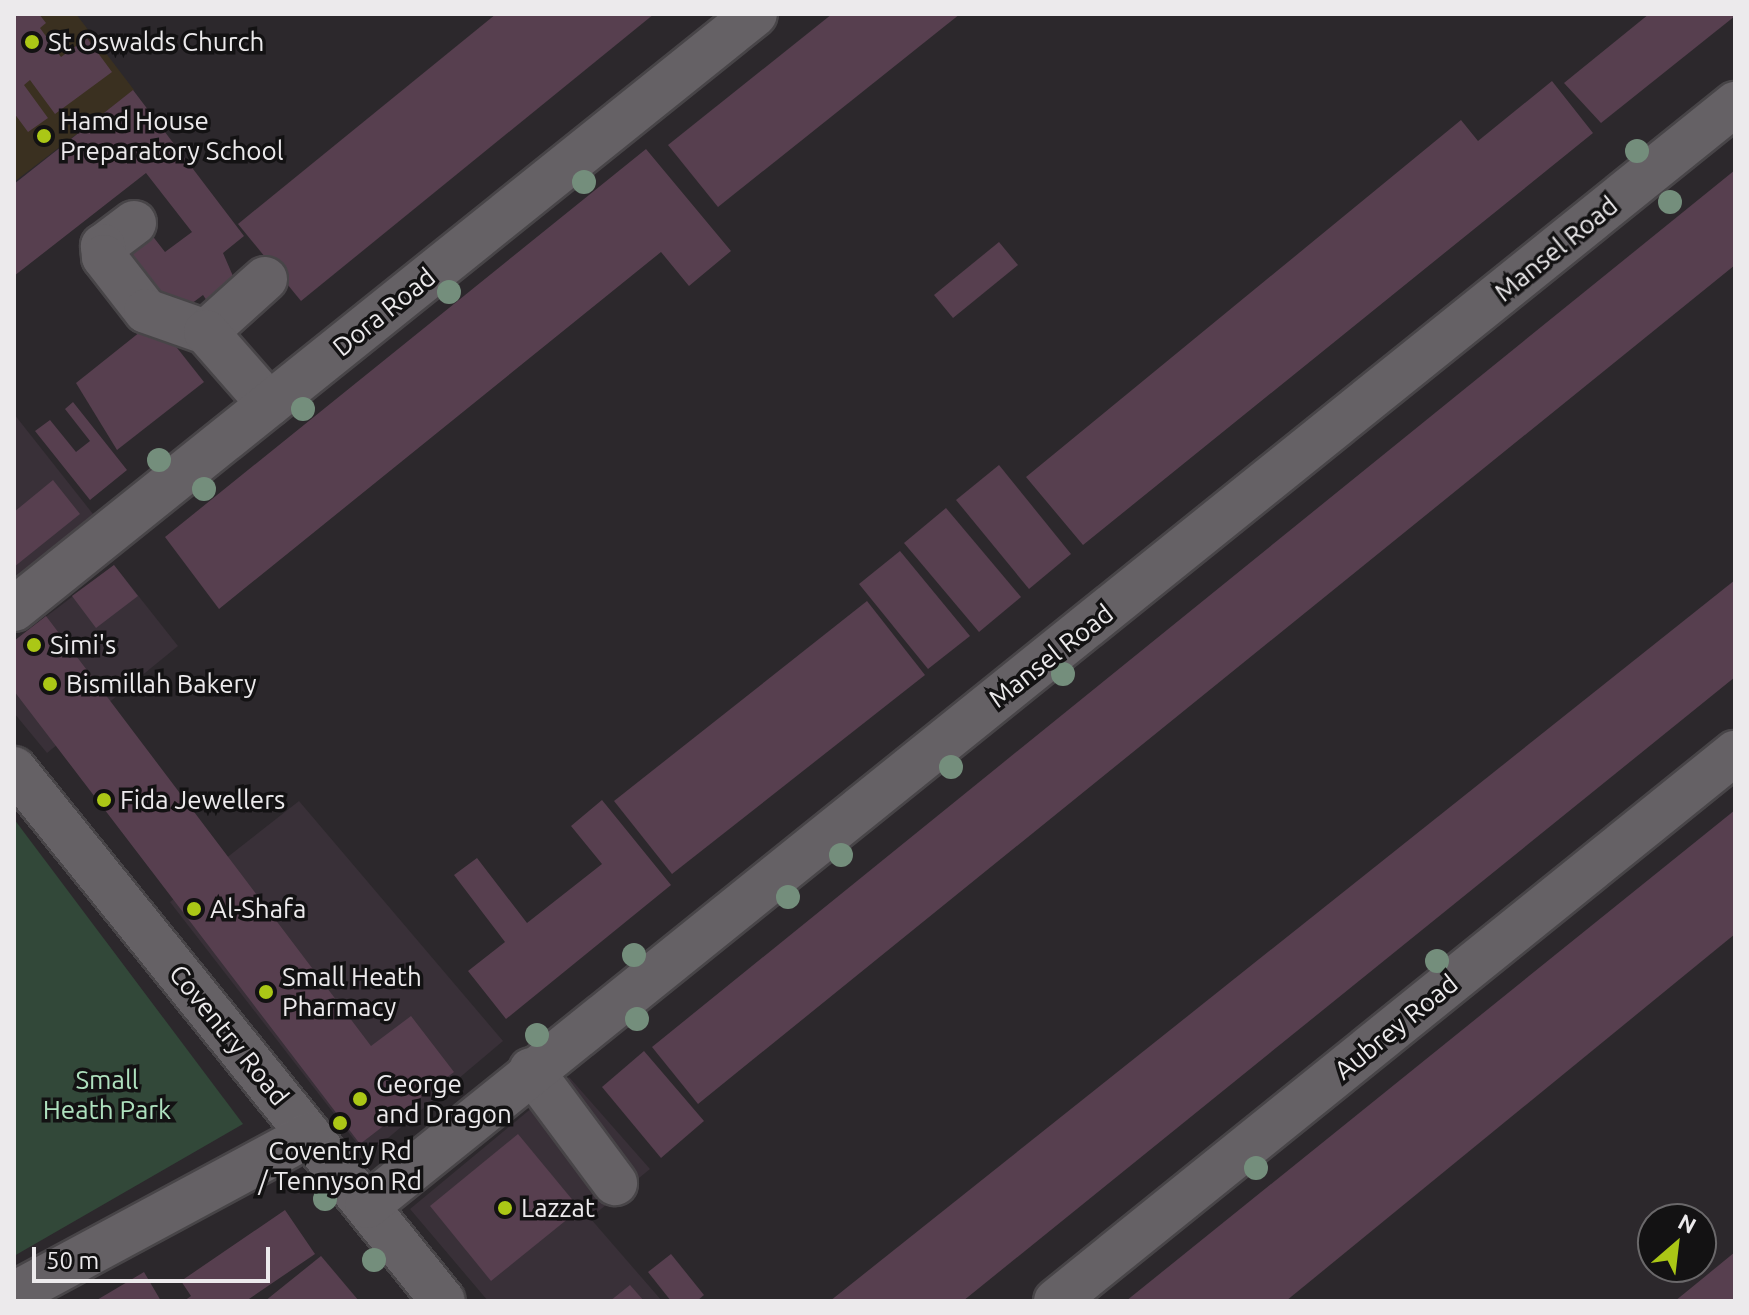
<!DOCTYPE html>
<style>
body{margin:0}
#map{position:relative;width:1749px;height:1315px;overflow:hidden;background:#2c282c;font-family:Ubuntu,sans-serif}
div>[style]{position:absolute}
.built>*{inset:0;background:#393038}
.education>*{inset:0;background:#3a3020}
.green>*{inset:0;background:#324839}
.building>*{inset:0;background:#573f4f}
.roads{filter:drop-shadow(2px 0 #484548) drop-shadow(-2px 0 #484548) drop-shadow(0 2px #484548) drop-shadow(0 -2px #484548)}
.minor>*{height:44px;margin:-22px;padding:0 22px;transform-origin:22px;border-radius:22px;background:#656165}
.trees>*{width:24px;height:24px;margin:-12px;border-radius:50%;background:#748e7c}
.dots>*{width:22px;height:22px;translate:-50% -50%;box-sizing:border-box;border:4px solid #131213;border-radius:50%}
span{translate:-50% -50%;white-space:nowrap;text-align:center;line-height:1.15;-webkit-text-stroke:7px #131213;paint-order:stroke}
.poi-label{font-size:26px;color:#eceaec}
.left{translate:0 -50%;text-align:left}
.street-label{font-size:26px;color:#eceaec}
.park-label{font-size:26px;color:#aee1be}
.frame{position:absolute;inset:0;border:16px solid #eceaec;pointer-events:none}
.north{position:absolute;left:1637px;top:1203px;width:80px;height:80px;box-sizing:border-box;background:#131213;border:2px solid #6a686a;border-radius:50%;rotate:28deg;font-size:22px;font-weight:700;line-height:32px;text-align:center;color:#eceaec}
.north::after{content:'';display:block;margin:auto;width:28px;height:36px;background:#abc716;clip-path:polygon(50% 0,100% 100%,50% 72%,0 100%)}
.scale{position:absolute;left:32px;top:1247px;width:238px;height:36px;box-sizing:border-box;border:4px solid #eceaec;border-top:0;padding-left:10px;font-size:24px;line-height:28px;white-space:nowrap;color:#eceaec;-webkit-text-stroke:6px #131213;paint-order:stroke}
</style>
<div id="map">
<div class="built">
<i style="clip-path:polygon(14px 414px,93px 514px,14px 580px)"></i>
<i style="clip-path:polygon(114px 565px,178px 646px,47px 753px,14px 713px,14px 641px)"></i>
<i style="clip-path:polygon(299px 801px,503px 1041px,381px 1144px,363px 1151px,170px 902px)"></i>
<i style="clip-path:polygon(569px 1077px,650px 1169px,590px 1218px,662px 1301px,488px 1301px,410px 1209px)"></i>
</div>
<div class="education">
<i style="clip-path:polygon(14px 14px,76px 14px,134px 90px,14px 182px)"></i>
</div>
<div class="green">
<i style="clip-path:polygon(14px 819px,243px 1124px,14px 1256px)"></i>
</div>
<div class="building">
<i style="clip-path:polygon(14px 14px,39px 14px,46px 23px,40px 28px,61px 57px,87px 38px,112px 72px,55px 114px,30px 80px,24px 85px,48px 118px,28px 132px,14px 113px)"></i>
<i style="clip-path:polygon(496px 14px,654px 14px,301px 301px,238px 224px)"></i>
<i style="clip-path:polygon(832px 14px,960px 14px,718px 207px,668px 145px)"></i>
<i style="clip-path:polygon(1649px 14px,1735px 16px,1601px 123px,1564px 83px)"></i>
<i style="clip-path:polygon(1552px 81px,1593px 133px,1083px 545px,1026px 477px,1461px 120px,1478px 141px)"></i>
<i style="clip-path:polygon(133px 90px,244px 236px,223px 253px,236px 283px,209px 304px,203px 295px,171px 319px,127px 253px,151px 234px,165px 252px,192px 232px,146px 173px,14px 276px,14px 184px)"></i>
<i style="clip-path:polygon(646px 149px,731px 251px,689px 286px,661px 252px,219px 609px,165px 537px)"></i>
<i style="clip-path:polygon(1735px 170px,1735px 265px,698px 1104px,652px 1047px)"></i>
<i style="clip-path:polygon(999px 242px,1018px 265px,953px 318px,934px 295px)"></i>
<i style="clip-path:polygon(155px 320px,204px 382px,117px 450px,76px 383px)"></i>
<i style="clip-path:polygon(73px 402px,127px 470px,90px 500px,35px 431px,50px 420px,76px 452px,90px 441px,65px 409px)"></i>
<i style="clip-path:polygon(999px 465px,1071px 554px,1029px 589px,956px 500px)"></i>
<i style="clip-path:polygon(53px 480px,80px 514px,14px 567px,14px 512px)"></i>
<i style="clip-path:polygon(946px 508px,1021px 597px,979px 632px,904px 543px)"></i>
<i style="clip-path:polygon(900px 551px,970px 636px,928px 669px,859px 584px)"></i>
<i style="clip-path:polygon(114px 565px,138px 596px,96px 628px,72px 596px)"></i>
<i style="clip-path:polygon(1735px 580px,1735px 677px,963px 1301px,830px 1301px)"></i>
<i style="clip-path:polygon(867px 601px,925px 675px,672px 874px,614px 801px)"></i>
<i style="clip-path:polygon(46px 616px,371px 1046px,411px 1016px,454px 1072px,360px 1144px,14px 691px,14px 641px)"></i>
<i style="clip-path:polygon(602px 800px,671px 885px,506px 1019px,468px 971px,505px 942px,454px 875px,477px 858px,527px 923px,602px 864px,571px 826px)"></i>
<i style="clip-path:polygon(1735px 810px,1735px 934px,1286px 1301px,1126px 1301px)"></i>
<i style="clip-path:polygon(644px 1051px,704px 1121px,661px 1158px,602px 1087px)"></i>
<i style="clip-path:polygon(518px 1134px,580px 1209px,491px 1281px,430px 1206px)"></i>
<i style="clip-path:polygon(285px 1210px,315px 1254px,246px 1301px,184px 1301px,191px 1296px,181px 1281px)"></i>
<i style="clip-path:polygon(1735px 1252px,1735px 1301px,1675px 1301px,1691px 1288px)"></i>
<i style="clip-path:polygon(671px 1254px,704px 1295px,697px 1301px,671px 1301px,648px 1272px)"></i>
<i style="clip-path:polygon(321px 1256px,359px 1301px,265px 1301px)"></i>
<i style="clip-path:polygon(144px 1272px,161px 1301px,95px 1301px,107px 1294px)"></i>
<i style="clip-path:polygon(630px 1285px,644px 1301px,610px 1301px)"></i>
</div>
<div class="roads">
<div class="minor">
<i style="left:134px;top:223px;width:39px;rotate:143deg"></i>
<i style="left:103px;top:246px;width:11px;rotate:85deg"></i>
<i style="left:104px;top:257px;width:68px;rotate:52.1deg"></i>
<i style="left:146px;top:311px;width:64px;rotate:19.3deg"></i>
<i style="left:265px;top:279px;width:79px;rotate:138.1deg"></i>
<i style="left:206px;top:332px;width:96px;rotate:48.8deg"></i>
<i style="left:14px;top:609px;width:950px;rotate:-38.76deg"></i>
<i style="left:14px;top:769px;width:683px;rotate:51.12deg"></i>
<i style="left:531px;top:1070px;width:141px;rotate:53.4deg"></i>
<i style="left:367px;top:1206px;width:1757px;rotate:-38.85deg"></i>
<i style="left:14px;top:1294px;width:335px;rotate:-28.3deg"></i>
<i style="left:1056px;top:1301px;width:873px;rotate:-38.91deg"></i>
</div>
</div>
<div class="trees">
<i style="left:1637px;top:151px"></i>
<i style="left:584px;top:182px"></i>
<i style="left:1670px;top:202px"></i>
<i style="left:449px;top:292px"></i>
<i style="left:303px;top:409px"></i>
<i style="left:159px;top:460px"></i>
<i style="left:204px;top:489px"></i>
<i style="left:1063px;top:674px"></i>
<i style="left:951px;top:767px"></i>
<i style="left:841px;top:855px"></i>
<i style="left:788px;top:897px"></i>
<i style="left:634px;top:955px"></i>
<i style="left:1437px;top:961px"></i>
<i style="left:637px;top:1019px"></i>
<i style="left:537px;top:1035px"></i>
<i style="left:1256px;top:1168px"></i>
<i style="left:325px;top:1199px"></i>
<i style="left:374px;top:1260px"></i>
</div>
<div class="dots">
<i style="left:32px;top:42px;background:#abc716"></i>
<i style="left:44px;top:136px;background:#abc716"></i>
<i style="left:34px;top:645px;background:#abc716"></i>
<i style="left:50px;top:684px;background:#abc716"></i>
<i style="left:104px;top:800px;background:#abc716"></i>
<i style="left:194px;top:909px;background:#abc716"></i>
<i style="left:266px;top:992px;background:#abc716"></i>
<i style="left:360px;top:1099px;background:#abc716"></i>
<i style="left:340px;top:1123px;background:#abc716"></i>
<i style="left:505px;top:1208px;background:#abc716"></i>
</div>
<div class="poi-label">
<span class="left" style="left:48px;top:42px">St Oswalds Church</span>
<span class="left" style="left:60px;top:136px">Hamd House<br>Preparatory School</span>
<span class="left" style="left:50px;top:645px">Simi's</span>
<span class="left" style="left:66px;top:684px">Bismillah Bakery</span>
<span class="left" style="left:120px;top:800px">Fida Jewellers</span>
<span class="left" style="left:210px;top:909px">Al-Shafa</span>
<span class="left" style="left:282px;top:992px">Small Heath<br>Pharmacy</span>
<span class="left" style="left:376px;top:1099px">George<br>and Dragon</span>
<span style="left:340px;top:1166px">Coventry Rd<br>/ Tennyson Rd</span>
<span class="left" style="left:521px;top:1208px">Lazzat</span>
</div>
<div class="street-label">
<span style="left:1556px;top:249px;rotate:-39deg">Mansel Road</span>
<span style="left:384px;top:312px;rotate:-39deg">Dora Road</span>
<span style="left:1051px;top:656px;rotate:-38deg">Mansel Road</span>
<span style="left:1396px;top:1027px;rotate:-39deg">Aubrey Road</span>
<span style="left:229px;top:1035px;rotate:51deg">Coventry Road</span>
</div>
<div class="park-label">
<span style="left:107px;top:1095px">Small<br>Heath Park</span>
</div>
<div class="frame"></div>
<div class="north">N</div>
<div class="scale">50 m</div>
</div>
